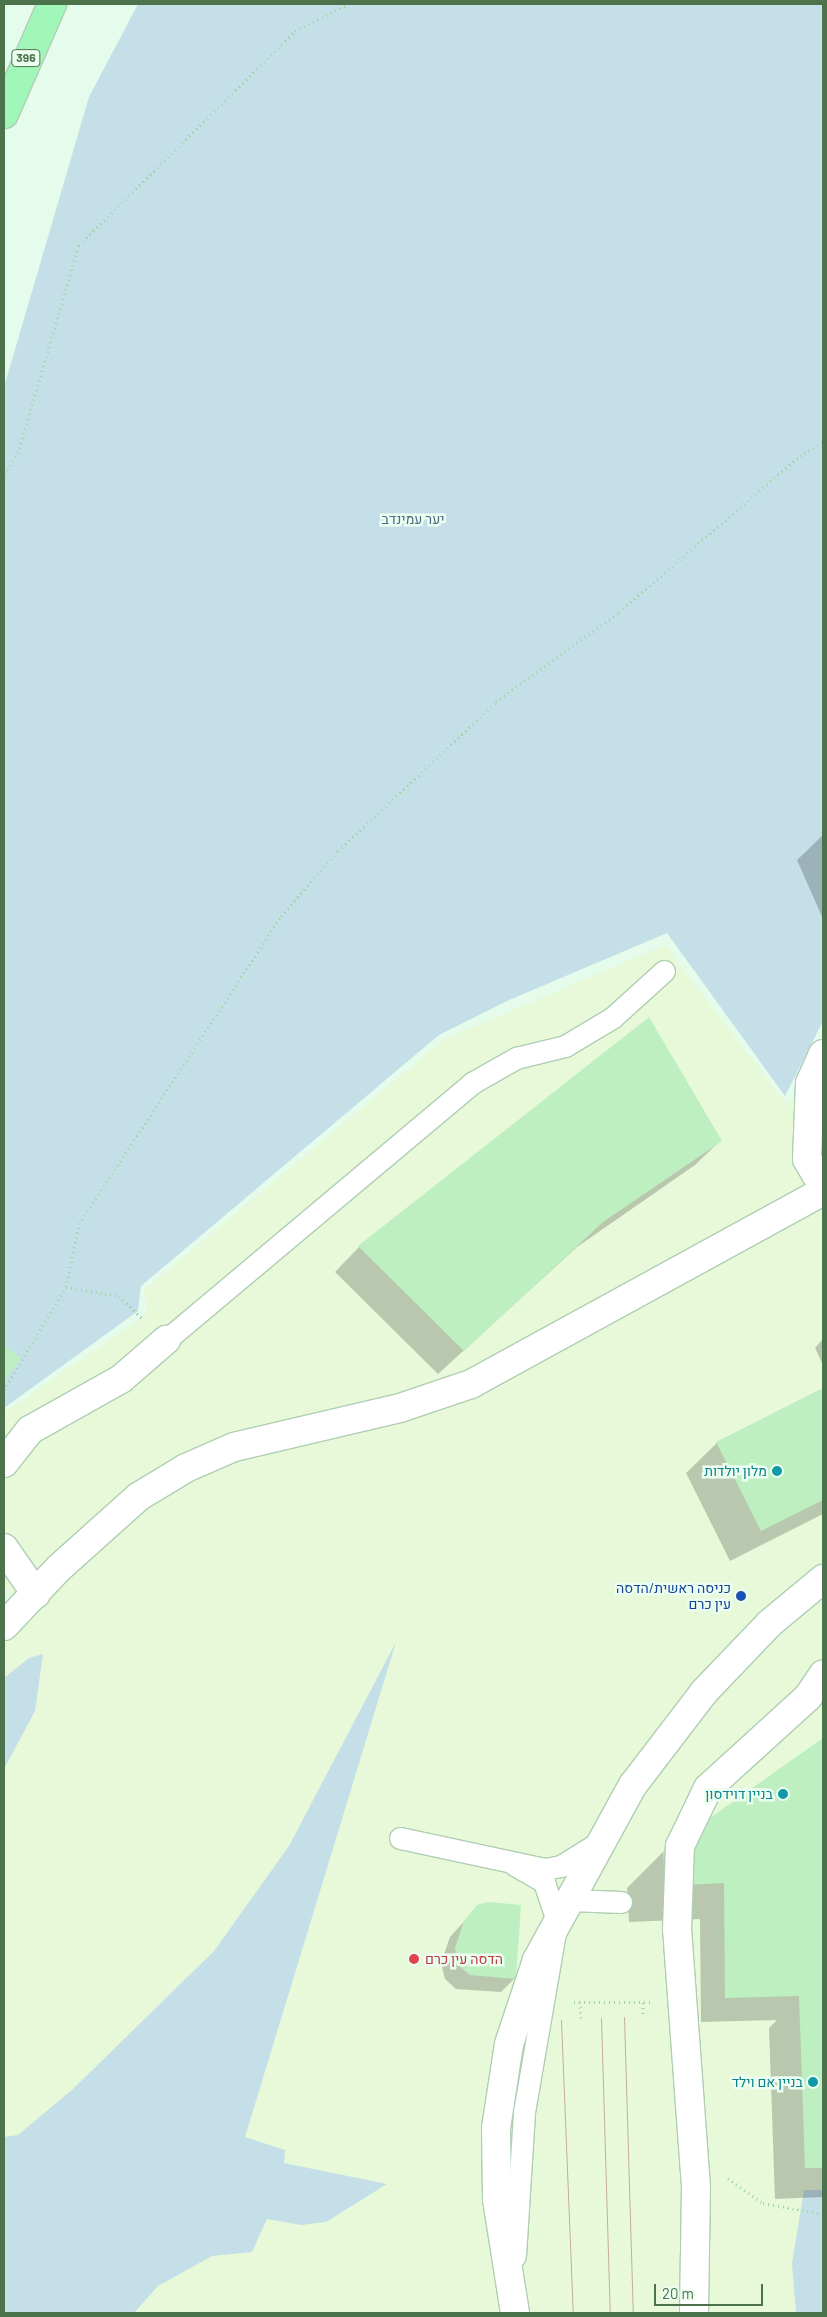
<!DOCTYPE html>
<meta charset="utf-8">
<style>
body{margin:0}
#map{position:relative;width:827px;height:2317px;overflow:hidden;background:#e5fbeb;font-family:Barlow,Heebo,sans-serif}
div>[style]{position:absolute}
.medical>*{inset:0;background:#e7f9d9}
.green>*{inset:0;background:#c4dfe8}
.shadow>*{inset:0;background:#0003}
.building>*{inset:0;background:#beefc1}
.path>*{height:3px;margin-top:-1.5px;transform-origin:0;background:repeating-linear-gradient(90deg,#a1d4a4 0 1px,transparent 0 5px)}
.roads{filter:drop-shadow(1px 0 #afceb3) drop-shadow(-1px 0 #afceb3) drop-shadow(0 1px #afceb3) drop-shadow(0 -1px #afceb3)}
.lane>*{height:21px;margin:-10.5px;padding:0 10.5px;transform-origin:10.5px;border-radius:10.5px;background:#fff}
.street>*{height:28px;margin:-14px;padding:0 14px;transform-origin:14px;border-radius:14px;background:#fff}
.secondary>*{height:28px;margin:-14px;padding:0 14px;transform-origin:14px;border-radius:14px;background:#fff}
.primary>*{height:28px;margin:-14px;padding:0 14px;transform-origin:14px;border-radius:14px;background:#a1f7ba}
.tram>*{height:1px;margin:-0.5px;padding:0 0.5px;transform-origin:0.5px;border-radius:0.5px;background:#c4aba4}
.dots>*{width:14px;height:14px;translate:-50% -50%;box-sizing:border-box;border:2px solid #ebfef0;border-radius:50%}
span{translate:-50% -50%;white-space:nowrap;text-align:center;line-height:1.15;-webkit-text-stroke:5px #ebfef0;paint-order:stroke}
.shield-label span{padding:1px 4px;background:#ebfef0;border:1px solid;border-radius:4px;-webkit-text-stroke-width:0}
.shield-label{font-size:12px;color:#4c734c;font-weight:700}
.park-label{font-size:14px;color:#4a6e84}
.culture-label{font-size:14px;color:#0d838f}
.right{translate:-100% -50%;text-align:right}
.transit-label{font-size:14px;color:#164399}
.health-label{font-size:14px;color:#be3a42}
.left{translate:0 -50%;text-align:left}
.frame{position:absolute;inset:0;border:5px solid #4c734c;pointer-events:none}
.scale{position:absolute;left:654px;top:2284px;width:109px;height:22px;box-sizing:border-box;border:2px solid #4c734c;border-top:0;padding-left:6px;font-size:15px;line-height:18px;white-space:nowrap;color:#4c734c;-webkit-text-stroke:4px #ebfef0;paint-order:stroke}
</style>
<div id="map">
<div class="medical">
<i style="clip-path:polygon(665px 945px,788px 1106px,823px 1037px,823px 2313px,4px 2313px,4px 1605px,10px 1599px,4px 1580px,4px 1413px,147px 1314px,144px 1290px,443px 1040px)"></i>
</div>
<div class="green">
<i style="clip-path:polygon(138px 4px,823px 4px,823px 1021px,785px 1096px,667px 933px,507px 1001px,439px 1035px,141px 1286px,138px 1311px,4px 1408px,4px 387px,89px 97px)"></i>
<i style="clip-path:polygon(396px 1642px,245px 2137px,285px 2150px,284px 2163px,387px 2184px,326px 2222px,301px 2225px,267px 2219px,252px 2252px,212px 2256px,158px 2286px,134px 2313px,4px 2313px,4px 2137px,18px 2135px,73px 2089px,214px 1951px,289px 1846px)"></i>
<i style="clip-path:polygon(43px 1654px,35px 1711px,4px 1769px,4px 1678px,29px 1658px)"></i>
<i style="clip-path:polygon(804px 2190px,823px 2190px,823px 2313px,796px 2313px,792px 2263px)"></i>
</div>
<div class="shadow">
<i style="clip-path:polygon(823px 835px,823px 919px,797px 860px)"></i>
<i style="clip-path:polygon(720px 1141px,695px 1165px,577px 1247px,438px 1374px,335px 1272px,359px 1247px)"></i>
<i style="clip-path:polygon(823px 1339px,823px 1365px,815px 1348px)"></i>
<i style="clip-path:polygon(823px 1390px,823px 1514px,730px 1561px,686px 1473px,717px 1443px)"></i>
<i style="clip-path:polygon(823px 1739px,823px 2197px,775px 2199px,769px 2028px,777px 2020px,701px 2022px,700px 1919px,629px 1922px,627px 1888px,663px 1852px)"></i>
<i style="clip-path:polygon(478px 1906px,515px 1978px,501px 1992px,456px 1989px,445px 1979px,441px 1963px,450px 1937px)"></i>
</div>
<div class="building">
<i style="clip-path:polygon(649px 1017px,722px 1141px,603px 1222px,464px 1351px,358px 1246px)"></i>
<i style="clip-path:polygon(4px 1345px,21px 1358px,4px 1381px)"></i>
<i style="clip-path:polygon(823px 1388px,823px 1500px,761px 1531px,716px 1442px)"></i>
<i style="clip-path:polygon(823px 1738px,823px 2168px,805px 2168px,799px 1996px,725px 1998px,724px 1883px,665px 1886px,663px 1851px)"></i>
<i style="clip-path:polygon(488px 1902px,521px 1905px,516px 1979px,470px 1975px,458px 1965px,455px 1948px,464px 1921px,477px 1905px)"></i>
</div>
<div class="path">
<i style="left:4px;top:474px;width:25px;rotate:-56deg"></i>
<i style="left:18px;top:453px;width:217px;rotate:-73.7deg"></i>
<i style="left:79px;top:245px;width:304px;rotate:-44.7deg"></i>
<i style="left:295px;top:31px;width:59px;rotate:-27deg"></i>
<i style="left:66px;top:1287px;width:54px;rotate:9.6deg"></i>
<i style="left:119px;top:1296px;width:33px;rotate:44deg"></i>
<i style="left:4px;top:1390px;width:120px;rotate:-59deg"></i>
<i style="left:66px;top:1287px;width:64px;rotate:-78.3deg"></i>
<i style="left:79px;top:1224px;width:368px;rotate:-56.7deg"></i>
<i style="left:281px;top:916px;width:86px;rotate:-48.8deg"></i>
<i style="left:338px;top:851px;width:217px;rotate:-43.3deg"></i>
<i style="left:496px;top:702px;width:152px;rotate:-36.2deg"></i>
<i style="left:619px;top:612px;width:239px;rotate:-40.8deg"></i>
<i style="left:800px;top:456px;width:27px;rotate:-31deg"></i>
<i style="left:711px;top:1929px;width:14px"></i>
<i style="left:574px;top:2002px;width:76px"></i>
<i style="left:580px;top:2002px;width:17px;rotate:87deg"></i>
<i style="left:643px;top:2002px;width:14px;rotate:90deg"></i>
<i style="left:728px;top:2178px;width:43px;rotate:35.5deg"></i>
<i style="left:763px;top:2203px;width:61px;rotate:10.4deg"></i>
</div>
<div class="roads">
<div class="lane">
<i style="left:166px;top:1340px;width:400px;rotate:-40deg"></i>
<i style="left:472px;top:1083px;width:51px;rotate:-29.6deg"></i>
<i style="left:516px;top:1058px;width:50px;rotate:-13.8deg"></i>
<i style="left:565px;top:1046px;width:55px;rotate:-30.8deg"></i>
<i style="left:612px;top:1018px;width:70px;rotate:-42.1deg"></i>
<i style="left:400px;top:1838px;width:148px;rotate:12.1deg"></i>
<i style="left:545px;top:1869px;width:16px;rotate:-11deg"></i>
<i style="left:561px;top:1866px;width:47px;rotate:-32deg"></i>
<i style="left:569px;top:1900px;width:52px;rotate:2.2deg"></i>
<i style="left:515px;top:2256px;width:144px;rotate:-86.4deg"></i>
<i style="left:524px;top:2112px;width:194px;rotate:-80.2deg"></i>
<i style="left:557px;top:1921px;width:41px;rotate:-108.4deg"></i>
<i style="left:544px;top:1882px;width:34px;rotate:-150deg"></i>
</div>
<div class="street">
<i style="left:823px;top:1054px;width:32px;rotate:114deg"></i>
<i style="left:810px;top:1083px;width:76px;rotate:92.3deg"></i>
<i style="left:807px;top:1159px;width:32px;rotate:60deg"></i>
<i style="left:4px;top:1463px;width:42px;rotate:-51.8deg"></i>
<i style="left:30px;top:1430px;width:104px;rotate:-29.3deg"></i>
<i style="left:121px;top:1379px;width:60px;rotate:-40.9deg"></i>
<i style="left:4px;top:1548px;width:56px;rotate:55.2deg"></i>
<i style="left:4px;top:1626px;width:80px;rotate:-46.5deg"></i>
<i style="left:59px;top:1568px;width:106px;rotate:-41.9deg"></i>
<i style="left:138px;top:1497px;width:56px;rotate:-31.1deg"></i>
<i style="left:186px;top:1468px;width:52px;rotate:-23.6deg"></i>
<i style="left:234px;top:1447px;width:171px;rotate:-13.2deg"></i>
<i style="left:400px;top:1408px;width:75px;rotate:-18.7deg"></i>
<i style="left:471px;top:1384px;width:401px;rotate:-28.7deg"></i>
</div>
<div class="secondary">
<i style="left:515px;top:2313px;width:115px;rotate:-99deg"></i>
<i style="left:497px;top:2199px;width:71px;rotate:-90.8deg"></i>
<i style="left:496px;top:2128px;width:85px;rotate:-81.2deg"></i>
<i style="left:509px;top:2044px;width:89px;rotate:-71.6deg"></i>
<i style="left:537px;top:1960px;width:200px;rotate:-61.3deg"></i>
<i style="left:633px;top:1785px;width:117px;rotate:-52.6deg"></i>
<i style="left:704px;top:1692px;width:95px;rotate:-46.3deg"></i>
<i style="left:770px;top:1623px;width:69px;rotate:-39.7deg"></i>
<i style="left:694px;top:2313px;width:126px;rotate:-89.1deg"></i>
<i style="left:696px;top:2187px;width:258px;rotate:-94.2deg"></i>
<i style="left:677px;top:1930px;width:84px;rotate:-88deg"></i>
<i style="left:680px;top:1846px;width:64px;rotate:-64.2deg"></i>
<i style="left:708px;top:1788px;width:135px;rotate:-42.3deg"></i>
<i style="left:808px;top:1697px;width:27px;rotate:-56deg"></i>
</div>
<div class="primary">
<i style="left:4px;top:114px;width:120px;rotate:-66.4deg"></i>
</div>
</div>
<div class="tram">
<i style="left:624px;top:2017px;width:296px;rotate:88.3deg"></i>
<i style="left:601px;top:2018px;width:295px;rotate:88.3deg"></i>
<i style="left:561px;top:2020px;width:293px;rotate:87.7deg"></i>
</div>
<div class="dots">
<i style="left:777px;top:1471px;background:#0f9aa8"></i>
<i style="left:741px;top:1596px;background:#1a4fb4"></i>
<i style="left:783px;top:1794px;background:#0f9aa8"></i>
<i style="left:414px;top:1959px;background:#e0444e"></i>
<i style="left:813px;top:2082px;background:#0f9aa8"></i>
</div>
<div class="shield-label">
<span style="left:26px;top:58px">396</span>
</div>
<div class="park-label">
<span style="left:413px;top:519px">יער עמינדב</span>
</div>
<div class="culture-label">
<span class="right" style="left:767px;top:1471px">מלון יולדות</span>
<span class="right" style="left:773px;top:1794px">בניין דוידסון</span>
<span class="right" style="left:803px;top:2082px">בניין אם וילד</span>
</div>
<div class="transit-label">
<span class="right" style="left:731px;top:1596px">כניסה ראשית/הדסה<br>עין כרם</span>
</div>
<div class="health-label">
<span class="left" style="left:425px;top:1959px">הדסה עין כרם</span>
</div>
<div class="frame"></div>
<div class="scale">20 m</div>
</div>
